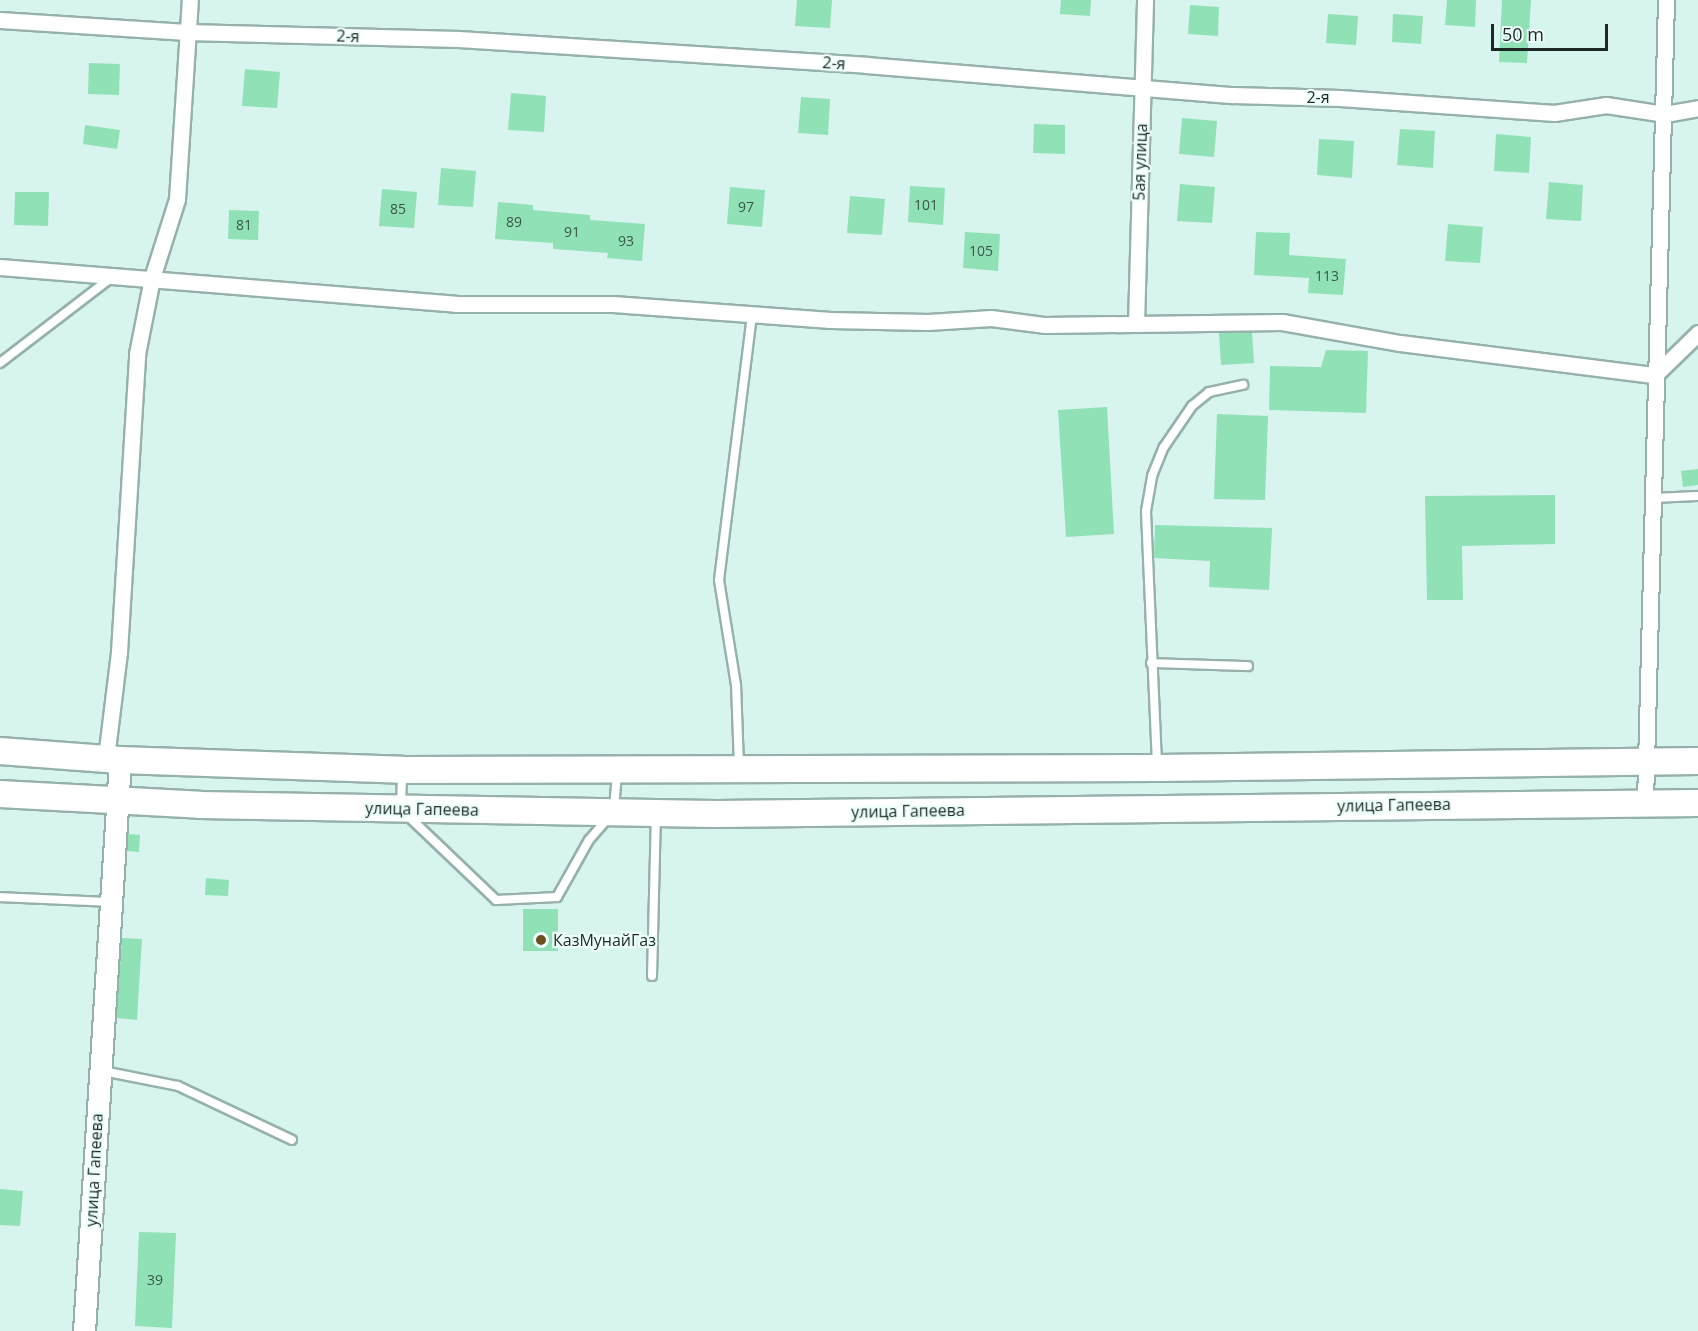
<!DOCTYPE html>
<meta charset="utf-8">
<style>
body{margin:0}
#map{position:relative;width:1698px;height:1331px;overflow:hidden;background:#d7f4ee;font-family:"Open Sans",sans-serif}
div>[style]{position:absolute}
.building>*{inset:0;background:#91e1b7}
.roads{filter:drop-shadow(2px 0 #96b1ac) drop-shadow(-2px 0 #96b1ac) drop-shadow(0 2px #96b1ac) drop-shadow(0 -2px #96b1ac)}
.service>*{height:8px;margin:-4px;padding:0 4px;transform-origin:4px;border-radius:4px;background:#fff}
.minor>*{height:15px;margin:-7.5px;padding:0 7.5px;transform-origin:7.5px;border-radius:7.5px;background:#fff}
.secondary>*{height:21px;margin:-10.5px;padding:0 10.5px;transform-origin:10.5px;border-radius:10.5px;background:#fff}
.trunk>*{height:26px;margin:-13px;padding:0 13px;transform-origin:13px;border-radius:13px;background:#fff}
.dots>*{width:16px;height:16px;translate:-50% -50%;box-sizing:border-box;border:3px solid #edfffb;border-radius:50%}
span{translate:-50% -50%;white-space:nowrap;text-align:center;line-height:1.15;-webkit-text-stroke:4.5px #edfffb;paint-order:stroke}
.number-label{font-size:14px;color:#3a564a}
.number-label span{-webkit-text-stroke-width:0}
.street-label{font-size:16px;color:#1d2825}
.poi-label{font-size:16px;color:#1d2825}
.left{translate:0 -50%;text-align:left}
.scale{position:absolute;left:1491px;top:24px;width:117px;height:27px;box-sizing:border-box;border:3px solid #1d2825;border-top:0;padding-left:8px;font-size:18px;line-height:21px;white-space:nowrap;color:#1d2825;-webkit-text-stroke:4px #edfffb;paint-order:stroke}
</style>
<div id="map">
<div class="building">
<i style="clip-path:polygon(797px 0,832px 0,830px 28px,795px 26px)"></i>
<i style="clip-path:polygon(1061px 0,1091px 0,1090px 16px,1060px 14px)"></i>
<i style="clip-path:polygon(1447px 0,1476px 0,1475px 27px,1445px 25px)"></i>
<i style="clip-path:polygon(1502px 0,1531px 0,1527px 63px,1499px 62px)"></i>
<i style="clip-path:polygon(1190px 5px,1219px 7px,1218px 36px,1188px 34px)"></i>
<i style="clip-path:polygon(1328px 14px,1358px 16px,1356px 45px,1326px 43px)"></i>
<i style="clip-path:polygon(1393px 14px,1423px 16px,1421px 44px,1392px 42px)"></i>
<i style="clip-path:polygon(89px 63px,120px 64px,119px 95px,88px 94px)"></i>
<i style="clip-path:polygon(245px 69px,280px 72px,277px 108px,242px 106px)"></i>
<i style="clip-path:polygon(511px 93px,546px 96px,544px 132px,508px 130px)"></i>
<i style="clip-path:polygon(801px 97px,830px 99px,828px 135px,798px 133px)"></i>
<i style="clip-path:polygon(1182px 118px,1217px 121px,1214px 157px,1179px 154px)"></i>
<i style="clip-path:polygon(1034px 124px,1065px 125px,1065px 154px,1033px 153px)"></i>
<i style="clip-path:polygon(85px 125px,120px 130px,117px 149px,83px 144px)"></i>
<i style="clip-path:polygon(1400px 129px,1435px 131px,1433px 168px,1397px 165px)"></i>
<i style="clip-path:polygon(1496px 134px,1531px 137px,1529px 173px,1494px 171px)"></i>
<i style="clip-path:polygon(1319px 139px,1354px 141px,1352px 178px,1317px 175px)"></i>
<i style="clip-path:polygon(441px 168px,476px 171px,473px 207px,438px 205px)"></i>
<i style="clip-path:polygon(1549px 182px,1583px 185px,1581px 221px,1546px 219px)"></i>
<i style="clip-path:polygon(1180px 184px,1215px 187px,1212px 223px,1177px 221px)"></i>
<i style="clip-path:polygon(910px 186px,945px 188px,943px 225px,908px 222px)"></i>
<i style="clip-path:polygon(730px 187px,765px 190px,762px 227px,727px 224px)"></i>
<i style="clip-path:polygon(382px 189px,417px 192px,414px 228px,379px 226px)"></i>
<i style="clip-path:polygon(15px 192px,49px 192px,48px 226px,14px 225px)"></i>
<i style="clip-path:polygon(850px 196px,885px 199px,882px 235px,847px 233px)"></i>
<i style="clip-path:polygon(498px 202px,533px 205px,533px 210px,590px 215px,590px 220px,645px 224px,642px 261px,607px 258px,608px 253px,553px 249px,553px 243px,495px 239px)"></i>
<i style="clip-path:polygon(229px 210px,259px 211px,258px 240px,228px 239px)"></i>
<i style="clip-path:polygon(1448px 224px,1483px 227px,1480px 263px,1445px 261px)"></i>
<i style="clip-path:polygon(965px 232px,1000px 234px,998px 271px,963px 268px)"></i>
<i style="clip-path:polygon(1256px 232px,1290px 233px,1289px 255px,1346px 259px,1343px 295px,1308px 293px,1309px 278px,1254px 275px)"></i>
<i style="clip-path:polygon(1252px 332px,1254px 363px,1221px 365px,1219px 333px)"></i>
<i style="clip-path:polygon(1326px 350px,1368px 351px,1366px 413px,1269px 410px,1270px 366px,1321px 367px)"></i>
<i style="clip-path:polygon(1107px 407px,1114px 534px,1066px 537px,1058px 410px)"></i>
<i style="clip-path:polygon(1217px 414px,1268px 416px,1265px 500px,1214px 499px)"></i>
<i style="clip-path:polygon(1698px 469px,1698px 485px,1683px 487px,1681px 471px)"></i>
<i style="clip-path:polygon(1555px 495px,1555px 544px,1462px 546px,1463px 600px,1427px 600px,1425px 496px)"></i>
<i style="clip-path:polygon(1155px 525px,1272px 528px,1269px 590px,1209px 587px,1210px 561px,1154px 558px)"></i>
<i style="clip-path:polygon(128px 834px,140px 835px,139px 852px,127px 851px)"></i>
<i style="clip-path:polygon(206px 878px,229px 880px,228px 896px,205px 895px)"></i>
<i style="clip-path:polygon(523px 909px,558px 909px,558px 951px,523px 951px)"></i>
<i style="clip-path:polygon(122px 938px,142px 939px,137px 1020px,116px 1018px)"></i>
<i style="clip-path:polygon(0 1189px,23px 1191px,20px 1226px,0 1225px)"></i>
<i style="clip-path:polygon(139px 1232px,176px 1233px,172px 1328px,135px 1326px)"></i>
</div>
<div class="roads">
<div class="service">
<i style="left:0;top:363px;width:141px;rotate:-37.5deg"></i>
<i style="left:1652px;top:498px;width:46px;rotate:-2.5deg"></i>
<i style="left:1151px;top:663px;width:97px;rotate:1.8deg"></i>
<i style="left:1157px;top:764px;width:253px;rotate:-92.5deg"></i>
<i style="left:1146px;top:511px;width:36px;rotate:-80deg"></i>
<i style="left:1152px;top:476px;width:31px;rotate:-68deg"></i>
<i style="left:1164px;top:447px;width:50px;rotate:-55.7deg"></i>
<i style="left:1192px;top:406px;width:22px;rotate:-39deg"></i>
<i style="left:1209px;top:392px;width:35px;rotate:-12deg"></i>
<i style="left:739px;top:766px;width:81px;rotate:-92.1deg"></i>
<i style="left:736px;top:685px;width:106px;rotate:-99.2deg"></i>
<i style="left:719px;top:580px;width:267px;rotate:-82.9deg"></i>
<i style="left:401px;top:805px;width:30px;rotate:-88deg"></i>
<i style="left:614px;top:808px;width:36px;rotate:-85deg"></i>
<i style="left:407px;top:815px;width:123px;rotate:43.7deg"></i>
<i style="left:496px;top:900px;width:61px;rotate:-2.8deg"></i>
<i style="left:557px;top:897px;width:65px;rotate:-60.7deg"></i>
<i style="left:589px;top:840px;width:29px;rotate:-49deg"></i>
<i style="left:0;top:897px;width:109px;rotate:2.6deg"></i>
<i style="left:652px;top:976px;width:159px;rotate:-88.6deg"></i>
<i style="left:103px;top:1071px;width:76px;rotate:11.3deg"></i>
<i style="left:178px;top:1086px;width:126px;rotate:25.3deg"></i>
</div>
<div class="minor">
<i style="left:0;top:20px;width:187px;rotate:3.7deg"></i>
<i style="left:187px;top:32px;width:271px;rotate:1.5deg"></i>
<i style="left:458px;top:39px;width:409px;rotate:3.6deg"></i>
<i style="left:866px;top:65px;width:368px;rotate:4.7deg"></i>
<i style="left:1233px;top:95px;width:107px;rotate:1.6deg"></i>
<i style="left:1340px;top:98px;width:215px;rotate:4deg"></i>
<i style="left:1554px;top:113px;width:53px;rotate:-8.7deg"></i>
<i style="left:1606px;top:105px;width:60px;rotate:8.7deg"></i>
<i style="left:1665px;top:114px;width:34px;rotate:-10deg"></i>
<i style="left:0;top:267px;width:457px;rotate:4.6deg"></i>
<i style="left:456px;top:304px;width:157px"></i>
<i style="left:613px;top:304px;width:218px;rotate:4.2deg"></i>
<i style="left:830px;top:320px;width:98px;rotate:1.2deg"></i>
<i style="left:928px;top:322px;width:63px;rotate:-3.6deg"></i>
<i style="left:991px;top:318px;width:53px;rotate:7.5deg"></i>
<i style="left:1044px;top:325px;width:238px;rotate:-0.7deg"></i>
<i style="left:1282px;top:322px;width:120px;rotate:10.1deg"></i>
<i style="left:1400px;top:343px;width:257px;rotate:7.2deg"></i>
<i style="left:1655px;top:375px;width:60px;rotate:-44.3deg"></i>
<i style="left:1136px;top:324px;width:324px;rotate:-88.4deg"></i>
<i style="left:106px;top:758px;width:107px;rotate:-83deg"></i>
<i style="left:119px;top:652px;width:299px;rotate:-86.5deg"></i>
<i style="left:137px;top:354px;width:77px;rotate:-78.8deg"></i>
<i style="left:152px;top:278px;width:83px;rotate:-72.4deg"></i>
<i style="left:177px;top:199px;width:199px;rotate:-86.3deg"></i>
<i style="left:1645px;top:802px;width:802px;rotate:-88.5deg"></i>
</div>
<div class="secondary">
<i style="left:84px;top:1331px;width:572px;rotate:-86.39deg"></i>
</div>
<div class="trunk">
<i style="left:0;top:751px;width:120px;rotate:4.3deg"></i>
<i style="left:120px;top:760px;width:282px;rotate:2deg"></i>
<i style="left:402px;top:770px;width:755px;rotate:-0.15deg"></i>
<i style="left:1157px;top:768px;width:541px;rotate:-0.74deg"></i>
<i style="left:0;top:794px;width:200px;rotate:3.1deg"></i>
<i style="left:200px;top:805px;width:517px;rotate:1deg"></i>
<i style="left:717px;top:814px;width:981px;rotate:-0.64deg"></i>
</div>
</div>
<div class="dots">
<i style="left:541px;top:940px;background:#6d4f24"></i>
</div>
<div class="number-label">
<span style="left:926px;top:205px">101</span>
<span style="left:746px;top:207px">97</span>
<span style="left:398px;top:209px">85</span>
<span style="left:514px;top:222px">89</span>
<span style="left:244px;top:225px">81</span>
<span style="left:572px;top:232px">91</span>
<span style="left:626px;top:241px">93</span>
<span style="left:981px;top:251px">105</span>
<span style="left:1327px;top:276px">113</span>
<span style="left:155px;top:1280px">39</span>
</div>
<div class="street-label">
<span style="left:348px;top:36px;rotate:2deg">2-я</span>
<span style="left:834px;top:63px;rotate:4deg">2-я</span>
<span style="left:1318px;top:97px">2-я</span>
<span style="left:1140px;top:162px;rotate:-88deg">5ая улица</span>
<span style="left:1394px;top:805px;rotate:-1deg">улица Гапеева</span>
<span style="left:422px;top:809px;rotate:1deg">улица Гапеева</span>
<span style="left:908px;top:811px;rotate:-1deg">улица Гапеева</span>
<span style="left:94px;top:1170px;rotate:-87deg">улица Гапеева</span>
</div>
<div class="poi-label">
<span class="left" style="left:553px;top:940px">КазМунайГаз</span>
</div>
<div class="scale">50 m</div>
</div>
